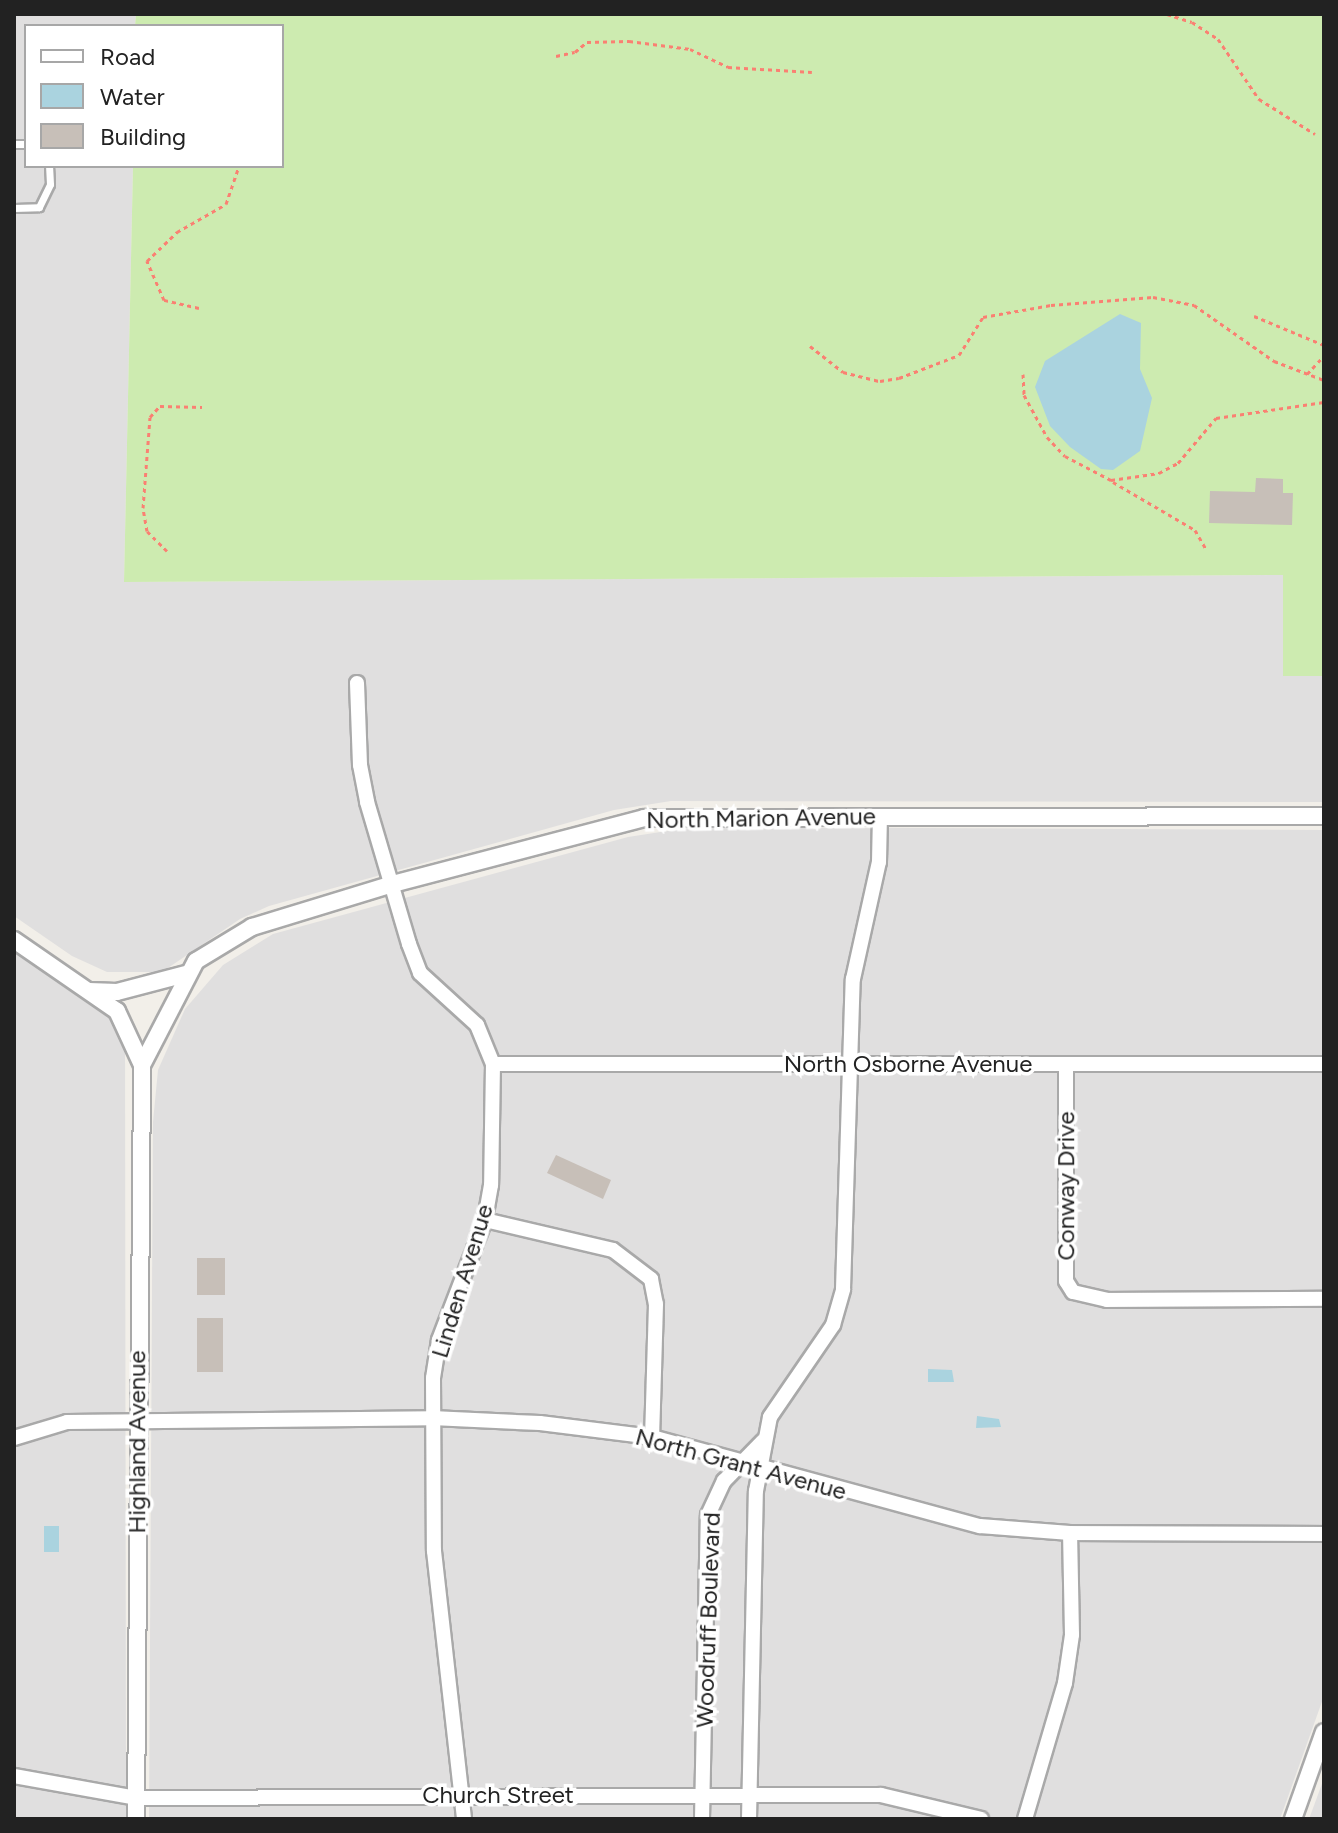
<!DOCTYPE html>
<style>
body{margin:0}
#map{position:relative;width:1338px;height:1833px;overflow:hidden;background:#f2efe9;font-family:Figtree,sans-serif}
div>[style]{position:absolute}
.residential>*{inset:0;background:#e0dfdf}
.grass>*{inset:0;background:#cdebb0}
.water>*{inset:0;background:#aad3df}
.building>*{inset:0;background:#c7bfb8}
.path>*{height:3px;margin-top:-1.5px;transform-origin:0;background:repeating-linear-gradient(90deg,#fa8072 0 4px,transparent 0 8px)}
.roads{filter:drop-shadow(2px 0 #a9a9a9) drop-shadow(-2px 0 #a9a9a9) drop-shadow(0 2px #a9a9a9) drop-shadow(0 -2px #a9a9a9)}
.service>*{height:7px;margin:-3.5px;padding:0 3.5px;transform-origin:3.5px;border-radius:3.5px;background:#fff}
.minor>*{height:14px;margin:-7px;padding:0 7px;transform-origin:7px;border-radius:7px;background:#fff}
.tertiary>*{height:16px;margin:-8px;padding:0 8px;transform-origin:8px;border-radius:8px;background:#fff}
span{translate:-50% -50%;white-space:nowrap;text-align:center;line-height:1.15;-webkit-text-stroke:7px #fff;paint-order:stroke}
.street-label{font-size:24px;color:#222}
.frame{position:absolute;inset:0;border:16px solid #222;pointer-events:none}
.legend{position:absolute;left:24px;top:24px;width:260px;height:144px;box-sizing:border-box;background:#fff;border:2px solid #a7a7a7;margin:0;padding:10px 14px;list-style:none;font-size:24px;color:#222}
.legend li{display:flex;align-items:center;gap:16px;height:40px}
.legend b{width:40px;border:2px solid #a7a7a7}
</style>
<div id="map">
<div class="residential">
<i style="clip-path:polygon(14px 14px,136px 14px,135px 26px,26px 26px,26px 166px,133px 166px,124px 582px,1284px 575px,1283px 676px,1324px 676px,1324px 802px,671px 801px,614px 810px,269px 906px,240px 919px,162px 972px,107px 972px,72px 956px,14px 916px)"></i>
<i style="clip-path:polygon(693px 827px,1324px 830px,1324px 1696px,1280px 1819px,149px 1819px,153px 1122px,158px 1070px,185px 1009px,223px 965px,273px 934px,628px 837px)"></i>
<i style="clip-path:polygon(14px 947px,109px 1012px,125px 1039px,126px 1819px,14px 1819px)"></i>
<i style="clip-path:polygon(1324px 1777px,1324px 1819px,1309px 1819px,1323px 1781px)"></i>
</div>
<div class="grass">
<i style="clip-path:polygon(136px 14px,1324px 14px,1324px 676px,1283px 676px,1283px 575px,124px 582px,133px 166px,282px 166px,282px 26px,135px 26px)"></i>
</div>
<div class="water">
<i style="clip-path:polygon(1120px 314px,1141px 323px,1140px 369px,1152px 398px,1140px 451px,1113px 470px,1101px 469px,1070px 447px,1050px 426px,1035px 387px,1045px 361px)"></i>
<i style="clip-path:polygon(928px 1369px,952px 1370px,954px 1382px,928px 1382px)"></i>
<i style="clip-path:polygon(977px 1416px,999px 1419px,1001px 1427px,976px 1428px)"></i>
<i style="clip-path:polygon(44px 1526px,59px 1526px,59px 1552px,44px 1552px)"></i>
</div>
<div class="building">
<i style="clip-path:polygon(1256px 478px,1283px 479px,1283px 493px,1293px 493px,1292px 525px,1209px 523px,1210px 491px,1255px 492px)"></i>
<i style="clip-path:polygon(556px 1155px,611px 1180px,603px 1199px,547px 1173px)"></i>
<i style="clip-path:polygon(197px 1258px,225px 1258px,225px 1295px,197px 1295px)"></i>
<i style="clip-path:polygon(197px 1318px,223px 1318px,223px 1372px,197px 1372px)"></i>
</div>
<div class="path">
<i style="left:1167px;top:14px;width:26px;rotate:18deg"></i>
<i style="left:1192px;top:22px;width:31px;rotate:33deg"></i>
<i style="left:1218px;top:39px;width:73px;rotate:55.7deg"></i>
<i style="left:1259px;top:99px;width:66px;rotate:32deg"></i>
<i style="left:556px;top:56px;width:19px;rotate:-12deg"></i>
<i style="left:575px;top:52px;width:16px;rotate:-40deg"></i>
<i style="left:587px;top:42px;width:42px;rotate:-1.4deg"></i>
<i style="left:629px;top:41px;width:62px;rotate:7.5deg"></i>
<i style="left:690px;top:49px;width:42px;rotate:25.3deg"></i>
<i style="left:728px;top:67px;width:84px;rotate:3.4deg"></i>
<i style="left:199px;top:308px;width:36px;rotate:-167deg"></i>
<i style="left:164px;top:300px;width:43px;rotate:-113.6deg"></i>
<i style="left:147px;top:261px;width:42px;rotate:-44deg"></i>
<i style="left:177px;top:232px;width:56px;rotate:-29.7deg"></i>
<i style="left:226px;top:204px;width:40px;rotate:-71.1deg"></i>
<i style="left:1254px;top:316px;width:76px;rotate:22.5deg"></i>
<i style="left:810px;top:346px;width:42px;rotate:38.2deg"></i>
<i style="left:843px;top:372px;width:38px;rotate:14deg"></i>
<i style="left:880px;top:381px;width:19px;rotate:-9deg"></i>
<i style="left:899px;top:378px;width:64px;rotate:-21deg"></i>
<i style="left:959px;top:355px;width:45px;rotate:-57.7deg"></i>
<i style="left:983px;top:317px;width:69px;rotate:-10deg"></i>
<i style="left:1051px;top:305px;width:102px;rotate:-4.5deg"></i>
<i style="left:1153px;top:297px;width:42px;rotate:11deg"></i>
<i style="left:1194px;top:305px;width:98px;rotate:35deg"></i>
<i style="left:1274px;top:361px;width:53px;rotate:20.8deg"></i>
<i style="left:1023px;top:374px;width:21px;rotate:87deg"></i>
<i style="left:1024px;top:395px;width:48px;rotate:61.3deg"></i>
<i style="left:1047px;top:437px;width:26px;rotate:47deg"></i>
<i style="left:1065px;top:456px;width:52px;rotate:27.6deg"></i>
<i style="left:1111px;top:480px;width:49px;rotate:-8.3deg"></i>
<i style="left:1159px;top:473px;width:21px;rotate:-28deg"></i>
<i style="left:1178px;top:463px;width:59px;rotate:-49.8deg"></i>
<i style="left:1216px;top:418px;width:109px;rotate:-8.4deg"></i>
<i style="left:1307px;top:374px;width:25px;rotate:-47deg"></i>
<i style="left:1113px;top:482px;width:95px;rotate:30.3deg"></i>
<i style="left:1195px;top:530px;width:22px;rotate:60deg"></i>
<i style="left:167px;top:551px;width:28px;rotate:-135deg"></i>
<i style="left:147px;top:531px;width:23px;rotate:-100deg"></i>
<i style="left:143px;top:508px;width:91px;rotate:-85.6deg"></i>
<i style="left:150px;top:417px;width:15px;rotate:-48deg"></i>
<i style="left:160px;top:406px;width:42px;rotate:1.4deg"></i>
</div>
<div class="roads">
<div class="service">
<i style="left:14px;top:144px;width:12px"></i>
<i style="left:14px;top:208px;width:25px;rotate:-2deg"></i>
<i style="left:39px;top:207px;width:25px;rotate:-64deg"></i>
<i style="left:50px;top:184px;width:18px;rotate:-93deg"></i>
</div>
<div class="minor">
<i style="left:357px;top:683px;width:82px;rotate:87.9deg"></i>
<i style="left:360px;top:765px;width:38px;rotate:79deg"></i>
<i style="left:367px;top:802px;width:148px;rotate:73.5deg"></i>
<i style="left:409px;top:944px;width:31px;rotate:69deg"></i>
<i style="left:420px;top:973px;width:77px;rotate:42.4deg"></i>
<i style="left:477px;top:1025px;width:42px;rotate:67.7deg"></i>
<i style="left:493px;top:1064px;width:121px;rotate:90.9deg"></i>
<i style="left:491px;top:1185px;width:36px;rotate:100deg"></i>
<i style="left:485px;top:1220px;width:129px;rotate:111deg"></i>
<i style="left:439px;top:1340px;width:38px;rotate:99deg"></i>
<i style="left:433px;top:1378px;width:173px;rotate:89.7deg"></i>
<i style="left:434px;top:1551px;width:270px;rotate:83.6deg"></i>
<i style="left:493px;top:1064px;width:831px"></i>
<i style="left:1066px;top:1065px;width:216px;rotate:90deg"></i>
<i style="left:1066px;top:1281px;width:13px;rotate:58deg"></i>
<i style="left:1073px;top:1292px;width:35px;rotate:13deg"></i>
<i style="left:1107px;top:1300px;width:217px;rotate:-0.3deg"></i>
<i style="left:485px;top:1220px;width:131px;rotate:13.2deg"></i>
<i style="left:613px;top:1250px;width:48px;rotate:37.3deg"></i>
<i style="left:651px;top:1279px;width:25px;rotate:79deg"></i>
<i style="left:656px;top:1304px;width:133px;rotate:91.7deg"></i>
<i style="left:14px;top:1438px;width:55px;rotate:-16.8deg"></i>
<i style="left:67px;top:1422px;width:365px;rotate:-0.6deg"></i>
<i style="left:432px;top:1418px;width:108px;rotate:2.7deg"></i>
<i style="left:540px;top:1423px;width:113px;rotate:7.1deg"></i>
<i style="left:652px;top:1437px;width:340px;rotate:15.2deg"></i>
<i style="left:980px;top:1526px;width:90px;rotate:4.4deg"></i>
<i style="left:1070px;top:1533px;width:254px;rotate:0.2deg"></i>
<i style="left:14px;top:1776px;width:124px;rotate:10.2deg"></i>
<i style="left:136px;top:1798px;width:745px;rotate:-0.23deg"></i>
<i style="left:881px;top:1795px;width:103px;rotate:13.5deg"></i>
<i style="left:702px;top:1819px;width:304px;rotate:-88.9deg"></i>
<i style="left:708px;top:1515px;width:38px;rotate:-65deg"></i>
<i style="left:724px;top:1481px;width:56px;rotate:-45.7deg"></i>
<i style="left:749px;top:1819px;width:328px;rotate:-88.8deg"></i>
<i style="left:756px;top:1491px;width:75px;rotate:-79.3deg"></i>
<i style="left:770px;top:1417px;width:112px;rotate:-55.6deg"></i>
<i style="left:833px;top:1325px;width:37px;rotate:-74deg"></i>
<i style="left:843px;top:1289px;width:310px;rotate:-88.2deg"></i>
<i style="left:853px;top:979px;width:120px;rotate:-77.5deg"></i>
<i style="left:879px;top:862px;width:46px;rotate:-88.8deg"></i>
<i style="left:1025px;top:1819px;width:142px;rotate:-73.6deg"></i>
<i style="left:1065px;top:1683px;width:49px;rotate:-81.7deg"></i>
<i style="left:1072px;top:1635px;width:102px;rotate:-91.1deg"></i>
</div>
<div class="tertiary">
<i style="left:14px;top:940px;width:125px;rotate:34.6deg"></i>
<i style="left:117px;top:1011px;width:60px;rotate:65.2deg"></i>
<i style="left:89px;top:991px;width:28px;rotate:2deg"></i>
<i style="left:117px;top:992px;width:71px;rotate:-14.6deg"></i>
<i style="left:136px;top:1819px;width:754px;rotate:-89.54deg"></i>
<i style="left:142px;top:1065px;width:117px;rotate:-62.6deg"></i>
<i style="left:196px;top:961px;width:66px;rotate:-31.3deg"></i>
<i style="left:252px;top:927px;width:143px;rotate:-17deg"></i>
<i style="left:389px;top:885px;width:264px;rotate:-14.7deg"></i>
<i style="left:644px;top:818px;width:680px;rotate:-0.17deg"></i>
<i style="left:1293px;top:1819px;width:92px;rotate:-70.4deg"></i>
</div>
</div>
<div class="street-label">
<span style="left:761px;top:818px;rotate:-1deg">North Marion Avenue</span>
<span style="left:908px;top:1064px">North Osborne Avenue</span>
<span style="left:1066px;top:1186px;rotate:-90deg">Conway Drive</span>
<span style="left:462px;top:1281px;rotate:-73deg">Linden Avenue</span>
<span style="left:137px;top:1442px;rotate:-90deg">Highland Avenue</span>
<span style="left:741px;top:1464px;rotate:15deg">North Grant Avenue</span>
<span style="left:708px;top:1620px;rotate:-88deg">Woodruff Boulevard</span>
<span style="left:498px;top:1795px">Church Street</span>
</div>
<div class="frame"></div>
<ul class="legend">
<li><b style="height:10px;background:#fff"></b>Road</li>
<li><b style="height:22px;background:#aad3df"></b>Water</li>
<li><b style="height:22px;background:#c7bfb8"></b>Building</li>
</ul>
</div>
